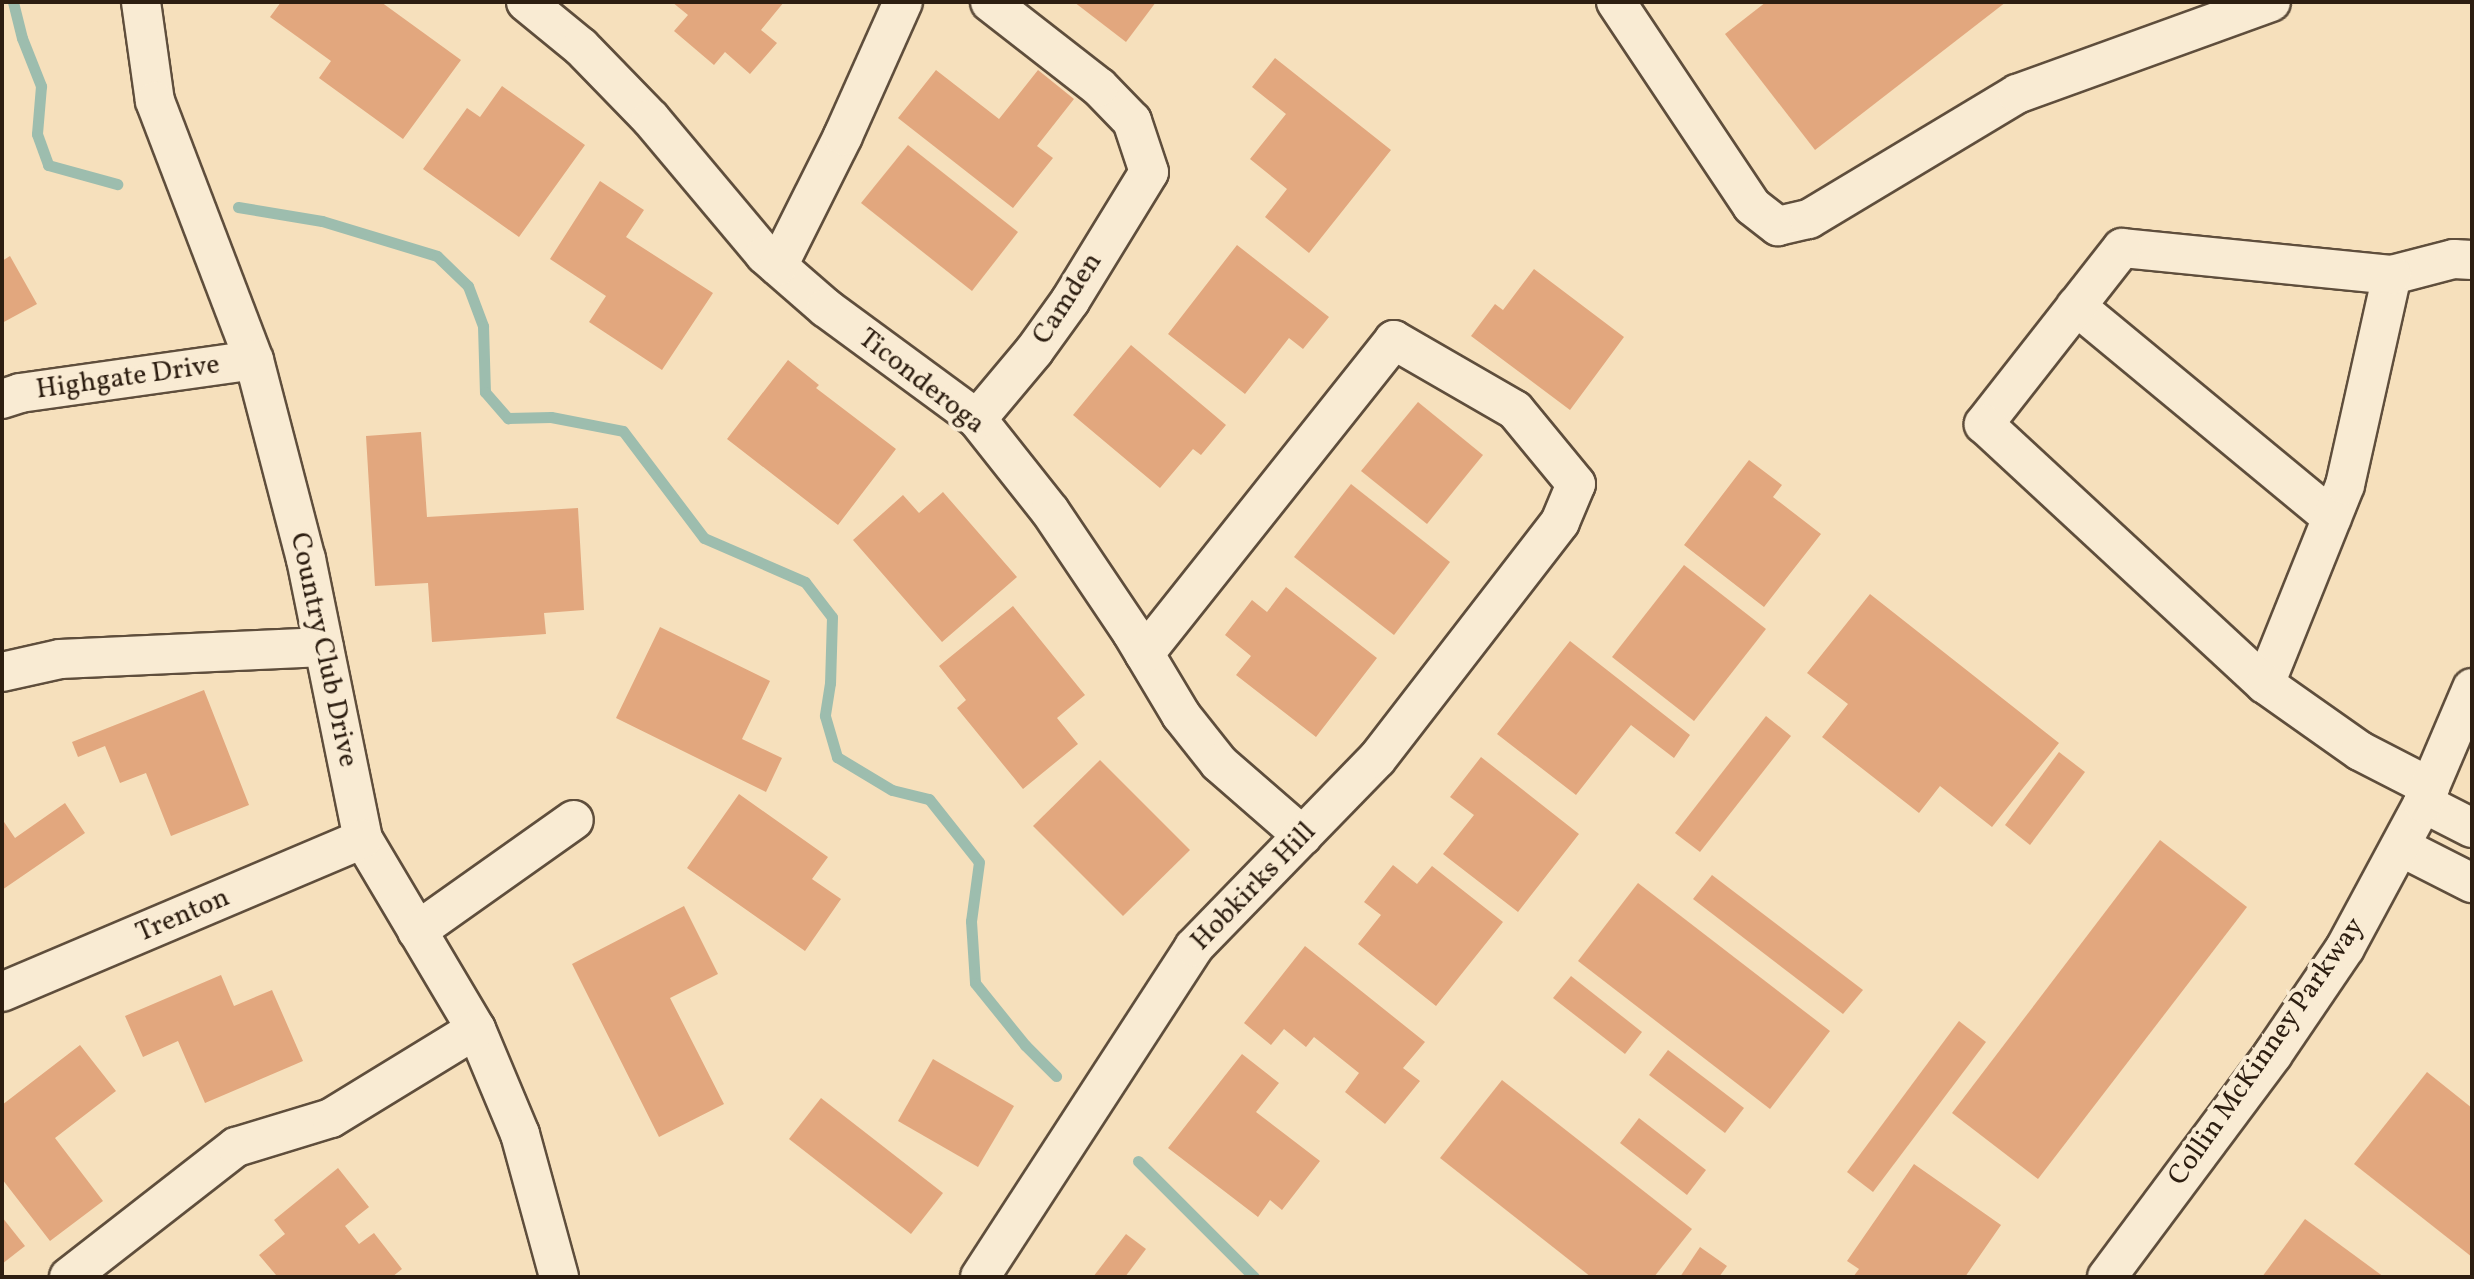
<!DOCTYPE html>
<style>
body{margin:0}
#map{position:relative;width:2474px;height:1279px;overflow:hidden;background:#f6e0bc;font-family:Vollkorn,serif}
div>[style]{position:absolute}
.stream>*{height:11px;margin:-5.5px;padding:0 5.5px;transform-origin:5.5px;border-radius:5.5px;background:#9dbdae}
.building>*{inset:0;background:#e2a77e}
.roads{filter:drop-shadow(2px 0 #5f4e3c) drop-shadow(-2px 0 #5f4e3c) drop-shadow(0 2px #5f4e3c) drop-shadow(0 -2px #5f4e3c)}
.minor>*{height:38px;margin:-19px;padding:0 19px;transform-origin:19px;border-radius:19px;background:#f9ebd3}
span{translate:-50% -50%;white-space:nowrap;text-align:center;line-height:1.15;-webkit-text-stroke:8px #f9ebd3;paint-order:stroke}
.street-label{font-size:28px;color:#2d1e11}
.frame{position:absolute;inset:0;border:4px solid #2d1e11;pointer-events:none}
</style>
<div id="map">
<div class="stream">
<i style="left:13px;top:2px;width:37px;rotate:76deg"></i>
<i style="left:22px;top:38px;width:52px;rotate:68.4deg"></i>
<i style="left:41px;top:86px;width:48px;rotate:94.8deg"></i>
<i style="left:37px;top:134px;width:33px;rotate:70deg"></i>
<i style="left:48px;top:165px;width:72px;rotate:15.4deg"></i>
<i style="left:238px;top:207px;width:85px;rotate:9.5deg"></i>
<i style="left:322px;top:221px;width:120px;rotate:16.9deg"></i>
<i style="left:437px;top:256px;width:43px;rotate:44.1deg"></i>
<i style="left:468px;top:286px;width:43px;rotate:69.4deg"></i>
<i style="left:483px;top:326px;width:66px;rotate:88.3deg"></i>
<i style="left:485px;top:392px;width:35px;rotate:49deg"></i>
<i style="left:508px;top:418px;width:43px;rotate:-1.3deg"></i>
<i style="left:551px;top:417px;width:73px;rotate:11deg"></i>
<i style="left:623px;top:431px;width:134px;rotate:52.9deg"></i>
<i style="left:704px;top:538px;width:110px;rotate:23.5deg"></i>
<i style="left:805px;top:582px;width:44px;rotate:52.4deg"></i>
<i style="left:832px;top:617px;width:66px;rotate:91.7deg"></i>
<i style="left:830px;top:683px;width:33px;rotate:99deg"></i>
<i style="left:825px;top:716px;width:43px;rotate:73.7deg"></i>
<i style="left:837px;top:757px;width:64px;rotate:31deg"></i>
<i style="left:892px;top:790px;width:38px;rotate:14deg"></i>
<i style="left:929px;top:799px;width:80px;rotate:51.6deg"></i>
<i style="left:979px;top:862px;width:60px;rotate:97.7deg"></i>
<i style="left:971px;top:921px;width:62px;rotate:86.3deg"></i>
<i style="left:975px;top:983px;width:80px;rotate:51.1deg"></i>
<i style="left:1025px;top:1045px;width:44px;rotate:45deg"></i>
<i style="left:1138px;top:1161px;width:164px;rotate:45deg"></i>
</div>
<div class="building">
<i style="clip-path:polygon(281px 2px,381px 2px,461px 60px,403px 139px,319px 78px,331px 61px,270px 17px)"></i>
<i style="clip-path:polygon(672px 2px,784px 2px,761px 30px,777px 43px,750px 74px,725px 52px,714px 65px,674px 31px,688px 15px)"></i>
<i style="clip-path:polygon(1074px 2px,1156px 2px,1126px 42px)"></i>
<i style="clip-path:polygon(1766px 2px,2006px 2px,1815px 150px,1725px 34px)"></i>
<i style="clip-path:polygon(1275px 58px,1391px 150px,1309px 253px,1265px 217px,1287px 189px,1250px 159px,1286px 114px,1252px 87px)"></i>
<i style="clip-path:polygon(936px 70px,999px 119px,1038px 70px,1074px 99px,1037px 146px,1053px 158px,1013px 208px,898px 118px)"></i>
<i style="clip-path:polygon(502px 86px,585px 145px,519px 237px,423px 169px,467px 108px,480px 117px)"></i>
<i style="clip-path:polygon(908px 145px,1018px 232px,972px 291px,861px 203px)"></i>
<i style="clip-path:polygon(600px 181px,644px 210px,626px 237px,713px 293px,662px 370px,589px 322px,606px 296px,550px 259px)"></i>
<i style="clip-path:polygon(1237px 245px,1329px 317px,1303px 349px,1289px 338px,1245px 394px,1168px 334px)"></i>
<i style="clip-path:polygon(10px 256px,37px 304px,2px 323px,2px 261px)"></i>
<i style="clip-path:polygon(1534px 269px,1624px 337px,1570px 410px,1471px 336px,1495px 304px,1503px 310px)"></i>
<i style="clip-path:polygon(1131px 345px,1226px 425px,1201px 455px,1193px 449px,1160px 488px,1073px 415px)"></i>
<i style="clip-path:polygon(788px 360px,819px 385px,816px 388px,896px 449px,838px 525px,727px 439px)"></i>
<i style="clip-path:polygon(1418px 402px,1483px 455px,1427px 524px,1361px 471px)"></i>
<i style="clip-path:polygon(421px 432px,427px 517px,578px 508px,584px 610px,544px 613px,546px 634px,432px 642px,428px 583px,375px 586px,366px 436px)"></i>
<i style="clip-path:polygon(1749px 460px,1782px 485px,1773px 497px,1821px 534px,1764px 607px,1684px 545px)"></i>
<i style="clip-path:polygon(1351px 484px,1450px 562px,1394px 635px,1294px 557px)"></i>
<i style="clip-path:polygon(943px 492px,1017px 577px,942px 642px,853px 540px,903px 495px,919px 513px)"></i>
<i style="clip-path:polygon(1684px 565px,1766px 629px,1694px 721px,1612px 657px)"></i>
<i style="clip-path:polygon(1286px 587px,1377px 658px,1316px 737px,1236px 675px,1251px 656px,1225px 635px,1252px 600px,1267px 612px)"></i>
<i style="clip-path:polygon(1870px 594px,2059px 743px,1992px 827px,1940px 786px,1919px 813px,1822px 737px,1848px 704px,1807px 673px)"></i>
<i style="clip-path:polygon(1013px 606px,1085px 695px,1057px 718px,1078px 744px,1023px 789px,957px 708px,966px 700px,939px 666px)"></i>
<i style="clip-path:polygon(660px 627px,770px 681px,742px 739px,782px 758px,766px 792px,616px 718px)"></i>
<i style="clip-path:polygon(1570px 641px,1690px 735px,1674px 758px,1631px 725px,1576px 795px,1497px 734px)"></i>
<i style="clip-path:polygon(204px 690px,249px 805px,171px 836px,146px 773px,120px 783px,105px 746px,78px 757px,72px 742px)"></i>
<i style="clip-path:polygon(1766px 716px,1791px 736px,1700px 852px,1675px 833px)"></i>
<i style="clip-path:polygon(2059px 752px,2085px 772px,2030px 845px,2005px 825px)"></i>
<i style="clip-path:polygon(1481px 757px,1579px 834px,1518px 912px,1443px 854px,1474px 815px,1450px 797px)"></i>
<i style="clip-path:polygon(1100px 760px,1190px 850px,1123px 916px,1033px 826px)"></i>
<i style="clip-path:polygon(739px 794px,828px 857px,812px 879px,841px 899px,805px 951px,687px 868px)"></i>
<i style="clip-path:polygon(65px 803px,85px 833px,2px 890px,2px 819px,15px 838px)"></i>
<i style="clip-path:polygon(2160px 840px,2247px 907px,2038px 1179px,1952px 1113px)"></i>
<i style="clip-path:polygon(1393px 865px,1417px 884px,1432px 866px,1503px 922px,1436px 1006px,1358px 944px,1381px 915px,1364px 902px)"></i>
<i style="clip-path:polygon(1712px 875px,1863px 990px,1843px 1014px,1693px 899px)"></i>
<i style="clip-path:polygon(1638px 883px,1830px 1031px,1770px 1109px,1578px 961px)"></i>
<i style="clip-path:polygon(684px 906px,718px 974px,670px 998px,724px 1104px,659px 1137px,572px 964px)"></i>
<i style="clip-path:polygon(1305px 946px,1425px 1042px,1403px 1068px,1420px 1081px,1385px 1124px,1345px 1092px,1359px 1073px,1314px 1037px,1306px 1047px,1284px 1029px,1271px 1045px,1244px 1023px)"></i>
<i style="clip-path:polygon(221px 975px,234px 1006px,272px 990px,303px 1061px,205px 1103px,178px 1041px,143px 1057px,125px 1016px)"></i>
<i style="clip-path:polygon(1571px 976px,1642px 1032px,1625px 1054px,1553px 998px)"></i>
<i style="clip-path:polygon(1959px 1021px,1986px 1042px,1873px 1192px,1847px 1172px)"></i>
<i style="clip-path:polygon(80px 1045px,116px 1091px,55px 1138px,103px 1201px,50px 1241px,2px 1179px,2px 1105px)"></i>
<i style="clip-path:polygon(1668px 1050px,1744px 1108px,1725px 1133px,1649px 1075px)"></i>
<i style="clip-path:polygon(1242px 1054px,1279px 1083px,1256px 1112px,1320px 1161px,1282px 1210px,1270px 1200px,1258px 1217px,1168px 1148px)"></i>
<i style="clip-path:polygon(933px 1059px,1014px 1106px,978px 1167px,898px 1121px)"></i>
<i style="clip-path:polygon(2427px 1072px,2472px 1108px,2472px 1257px,2354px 1164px)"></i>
<i style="clip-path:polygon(1502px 1080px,1692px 1229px,1654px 1277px,1591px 1277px,1440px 1158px)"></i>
<i style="clip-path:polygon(821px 1098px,943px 1193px,911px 1234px,789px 1139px)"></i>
<i style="clip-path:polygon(1639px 1118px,1706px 1170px,1687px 1195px,1620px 1143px)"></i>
<i style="clip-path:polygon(1914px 1164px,2001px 1225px,1965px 1277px,1853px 1277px,1859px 1269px,1847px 1261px)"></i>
<i style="clip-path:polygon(338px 1168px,369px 1207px,345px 1226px,359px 1244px,374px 1233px,402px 1269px,392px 1277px,274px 1277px,276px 1275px,259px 1255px,285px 1234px,274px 1220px)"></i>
<i style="clip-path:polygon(2px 1217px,25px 1246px,2px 1264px)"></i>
<i style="clip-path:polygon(2305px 1219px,2384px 1277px,2262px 1277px)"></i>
<i style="clip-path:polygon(1126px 1234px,1146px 1249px,1125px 1277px,1093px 1277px)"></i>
<i style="clip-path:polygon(1700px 1247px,1727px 1266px,1719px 1277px,1680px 1277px)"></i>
</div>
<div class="roads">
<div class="minor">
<i style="left:141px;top:2px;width:100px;rotate:82deg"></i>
<i style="left:155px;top:101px;width:277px;rotate:69.1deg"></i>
<i style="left:254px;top:360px;width:206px;rotate:75.4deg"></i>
<i style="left:306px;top:559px;width:286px;rotate:78.5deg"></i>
<i style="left:363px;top:839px;width:221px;rotate:59.3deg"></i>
<i style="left:476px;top:1029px;width:114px;rotate:67.3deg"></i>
<i style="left:520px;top:1134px;width:148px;rotate:74.7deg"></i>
<i style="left:526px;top:2px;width:71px;rotate:39.3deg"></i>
<i style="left:581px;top:47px;width:100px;rotate:45.8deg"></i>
<i style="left:651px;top:119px;width:177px;rotate:50deg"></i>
<i style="left:765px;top:255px;width:81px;rotate:41deg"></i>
<i style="left:826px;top:308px;width:187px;rotate:36.3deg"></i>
<i style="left:977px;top:419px;width:117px;rotate:51.6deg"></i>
<i style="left:1050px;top:511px;width:147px;rotate:56.1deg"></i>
<i style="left:1132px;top:633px;width:96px;rotate:59.1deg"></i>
<i style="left:1181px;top:715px;width:61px;rotate:51.6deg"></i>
<i style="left:1219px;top:763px;width:111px;rotate:41deg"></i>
<i style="left:1616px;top:2px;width:245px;rotate:56.3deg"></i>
<i style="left:1752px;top:206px;width:33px;rotate:38deg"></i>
<i style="left:1778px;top:226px;width:32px;rotate:-13deg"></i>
<i style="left:1809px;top:219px;width:243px;rotate:-31deg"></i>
<i style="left:2017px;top:94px;width:270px;rotate:-19.9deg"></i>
<i style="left:778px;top:266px;width:145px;rotate:-63.4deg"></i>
<i style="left:843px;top:136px;width:147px;rotate:-65.9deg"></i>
<i style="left:2392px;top:275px;width:64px;rotate:-14.5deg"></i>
<i style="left:2454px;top:259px;width:18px;rotate:3deg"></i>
<i style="left:2076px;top:306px;width:332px;rotate:39.6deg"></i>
<i style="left:2px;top:399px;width:19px;rotate:-18deg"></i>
<i style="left:20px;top:393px;width:236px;rotate:-8deg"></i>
<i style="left:977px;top:419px;width:89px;rotate:-50deg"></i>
<i style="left:1034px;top:351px;width:62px;rotate:-54.2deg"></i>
<i style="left:1070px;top:301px;width:151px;rotate:-58.5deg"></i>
<i style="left:1149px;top:172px;width:54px;rotate:-108.4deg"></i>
<i style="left:1132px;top:121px;width:47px;rotate:-134.1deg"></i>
<i style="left:1099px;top:87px;width:138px;rotate:-142.1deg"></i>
<i style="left:2px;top:672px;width:59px;rotate:-12.6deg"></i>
<i style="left:60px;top:659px;width:264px;rotate:-2.6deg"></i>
<i style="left:2265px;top:684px;width:214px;rotate:-68.1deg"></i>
<i style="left:2345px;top:485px;width:215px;rotate:-77.4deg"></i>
<i style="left:2392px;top:275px;width:271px;rotate:-174.3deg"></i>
<i style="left:2122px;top:248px;width:224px;rotate:128.1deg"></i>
<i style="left:1984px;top:424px;width:383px;rotate:42.8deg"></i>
<i style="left:2265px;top:684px;width:116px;rotate:35.2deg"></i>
<i style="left:2360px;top:751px;width:79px;rotate:27.2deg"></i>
<i style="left:2423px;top:803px;width:55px;rotate:27deg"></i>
<i style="left:2401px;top:847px;width:80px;rotate:26.9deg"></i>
<i style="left:417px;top:931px;width:192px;rotate:-35.3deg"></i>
<i style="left:2px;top:992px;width:392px;rotate:-23deg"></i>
<i style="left:69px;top:1277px;width:212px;rotate:-37.9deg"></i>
<i style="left:236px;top:1147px;width:99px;rotate:-17deg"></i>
<i style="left:331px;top:1118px;width:170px;rotate:-31.5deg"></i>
<i style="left:980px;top:1277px;width:393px;rotate:-57deg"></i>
<i style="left:1194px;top:947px;width:262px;rotate:-45.8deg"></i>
<i style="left:1377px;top:759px;width:299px;rotate:-52.3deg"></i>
<i style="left:1560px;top:522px;width:41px;rotate:-67.2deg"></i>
<i style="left:1576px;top:484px;width:96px;rotate:-129.5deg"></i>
<i style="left:1515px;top:410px;width:140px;rotate:-150deg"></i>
<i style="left:1394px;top:340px;width:401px;rotate:128.5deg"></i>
<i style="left:2107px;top:1277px;width:278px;rotate:-53.3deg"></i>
<i style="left:2273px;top:1054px;width:128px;rotate:-55.8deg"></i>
<i style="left:2345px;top:948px;width:165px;rotate:-61.7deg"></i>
<i style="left:2423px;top:803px;width:125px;rotate:-66.9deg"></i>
</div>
</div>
<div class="street-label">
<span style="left:1068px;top:299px;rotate:-57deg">Camden</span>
<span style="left:128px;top:378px;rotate:-8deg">Highgate Drive</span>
<span style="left:921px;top:382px;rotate:38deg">Ticonderoga</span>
<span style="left:323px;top:650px;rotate:78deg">Country Club Drive</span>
<span style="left:1254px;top:887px;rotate:-46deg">Hobkirks Hill</span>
<span style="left:183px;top:916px;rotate:-23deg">Trenton</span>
<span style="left:2267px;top:1052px;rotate:-55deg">Collin McKinney Parkway</span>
</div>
<div class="frame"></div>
</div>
